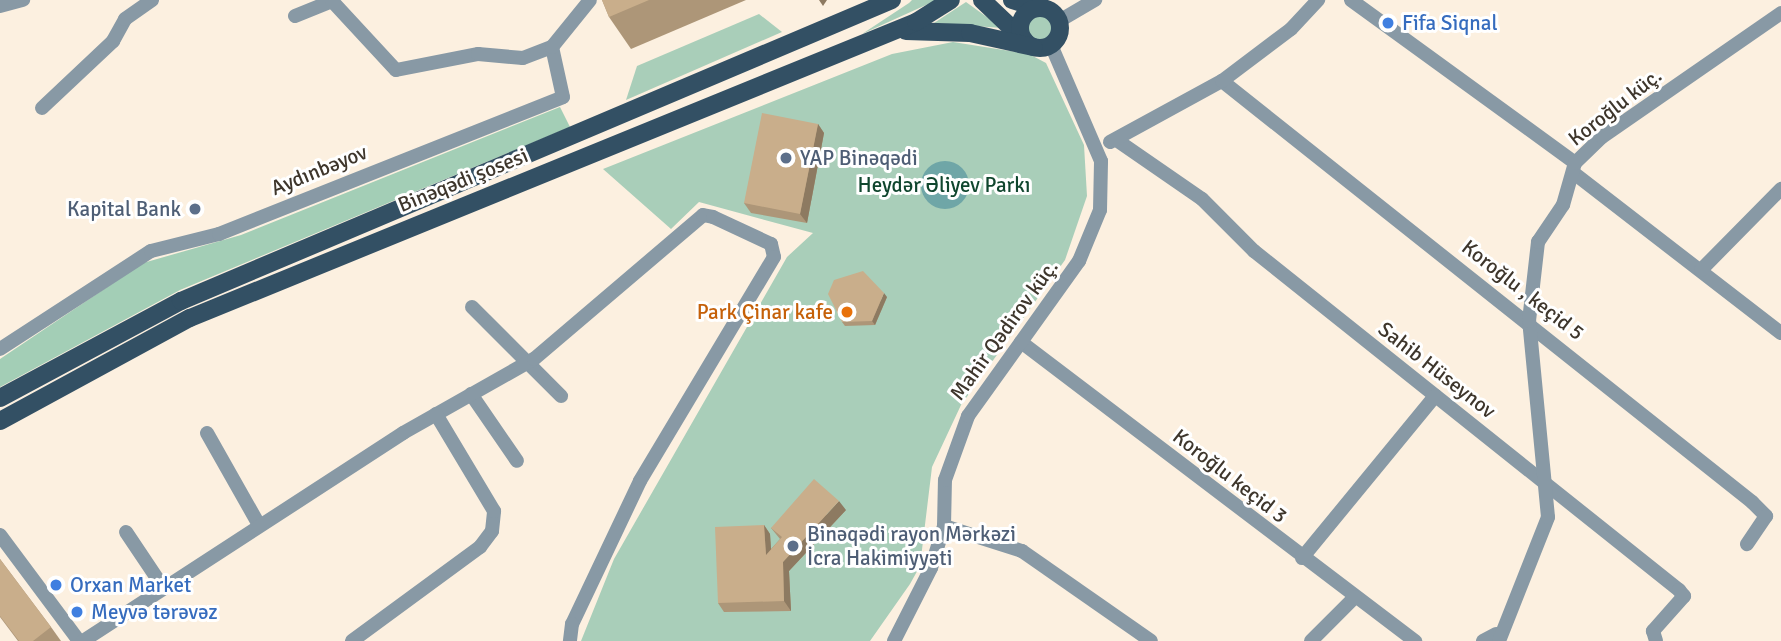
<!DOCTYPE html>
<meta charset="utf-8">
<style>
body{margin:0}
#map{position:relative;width:1781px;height:641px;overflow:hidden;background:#fcf0e0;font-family:Signika,sans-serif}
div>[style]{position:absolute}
.green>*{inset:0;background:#a9ceb9}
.round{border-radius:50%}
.forest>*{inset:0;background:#a3ceb6}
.water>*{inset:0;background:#6fa6a7}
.street>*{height:14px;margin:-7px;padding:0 7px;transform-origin:7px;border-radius:7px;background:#8899a5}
.primary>*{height:18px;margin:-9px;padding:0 9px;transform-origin:9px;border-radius:9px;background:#335064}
.primary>.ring{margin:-9px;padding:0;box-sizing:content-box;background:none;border:18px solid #335064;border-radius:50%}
.wall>*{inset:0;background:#ad9678}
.shaded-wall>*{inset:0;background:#8d7a61}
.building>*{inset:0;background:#c9ae8b}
.dots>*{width:19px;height:19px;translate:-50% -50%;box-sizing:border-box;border:4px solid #fff;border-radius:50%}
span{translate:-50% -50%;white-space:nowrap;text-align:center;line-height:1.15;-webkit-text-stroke:6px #fff;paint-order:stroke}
.shop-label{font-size:21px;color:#366cbe}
.left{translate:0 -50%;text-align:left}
.street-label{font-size:21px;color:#3e362c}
.service-label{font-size:21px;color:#4e5e75}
.right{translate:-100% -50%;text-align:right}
.park-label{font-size:21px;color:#10462e}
.food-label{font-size:21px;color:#c56008}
</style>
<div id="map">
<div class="green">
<i style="clip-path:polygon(912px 0,937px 0,862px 34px,909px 3px)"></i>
<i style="clip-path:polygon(966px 2px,1002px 28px,934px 23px)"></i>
<i style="clip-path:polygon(759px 14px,782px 32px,626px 100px,637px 66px)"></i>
<i class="round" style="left:1027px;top:14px;width:26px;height:26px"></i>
<i style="clip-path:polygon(953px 42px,1029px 54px,1046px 63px,1084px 145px,1087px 196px,1065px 260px,961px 405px,932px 467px,920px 566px,910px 584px,870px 641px,581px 641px,614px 559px,787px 257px,813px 233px,699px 202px,671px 229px,603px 169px,892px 54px)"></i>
</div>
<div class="forest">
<i style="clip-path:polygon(560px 107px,570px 127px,180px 290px,0 387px,0 359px,143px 263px,241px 235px)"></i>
</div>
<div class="water">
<i class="round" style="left:921px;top:161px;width:48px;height:48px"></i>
</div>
<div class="street">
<i style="left:1351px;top:0;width:277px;rotate:36deg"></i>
<i style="left:0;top:6px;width:24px;rotate:-15deg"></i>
<i style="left:295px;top:16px;width:40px;rotate:-22deg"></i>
<i style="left:332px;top:1px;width:94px;rotate:47.2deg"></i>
<i style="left:396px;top:70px;width:84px;rotate:-11deg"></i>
<i style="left:478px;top:54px;width:45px;rotate:5.1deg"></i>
<i style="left:523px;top:58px;width:31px;rotate:-21deg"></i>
<i style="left:1059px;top:21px;width:42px;rotate:-30.3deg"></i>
<i style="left:1222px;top:81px;width:677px;rotate:38.46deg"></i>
<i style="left:1752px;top:502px;width:20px;rotate:45deg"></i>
<i style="left:1766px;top:516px;width:34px;rotate:124deg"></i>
<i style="left:42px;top:108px;width:98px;rotate:-43.3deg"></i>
<i style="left:113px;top:41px;width:25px;rotate:-61deg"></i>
<i style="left:125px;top:19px;width:33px;rotate:-35deg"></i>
<i style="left:1118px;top:141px;width:102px;rotate:34.6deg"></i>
<i style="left:1202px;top:199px;width:74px;rotate:45deg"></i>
<i style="left:1254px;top:251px;width:544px;rotate:38.58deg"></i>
<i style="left:1679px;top:590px;width:8px;rotate:50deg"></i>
<i style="left:1684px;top:596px;width:47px;rotate:131.5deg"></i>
<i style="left:1653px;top:631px;width:10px;rotate:73deg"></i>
<i style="left:1110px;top:142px;width:128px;rotate:-28.6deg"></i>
<i style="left:1222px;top:81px;width:86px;rotate:-37deg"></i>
<i style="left:1291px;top:29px;width:40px;rotate:-47deg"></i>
<i style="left:1575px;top:174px;width:260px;rotate:37.7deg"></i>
<i style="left:1701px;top:270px;width:114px;rotate:-45.4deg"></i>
<i style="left:472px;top:307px;width:126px;rotate:45deg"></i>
<i style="left:1021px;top:342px;width:495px;rotate:37.2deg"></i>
<i style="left:0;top:349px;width:180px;rotate:-33deg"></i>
<i style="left:151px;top:251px;width:70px;rotate:-14deg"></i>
<i style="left:219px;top:234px;width:370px;rotate:-21.7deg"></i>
<i style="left:563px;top:97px;width:51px;rotate:-102.4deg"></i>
<i style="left:552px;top:47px;width:60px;rotate:-51deg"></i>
<i style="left:471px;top:394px;width:81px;rotate:55.5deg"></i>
<i style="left:207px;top:433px;width:106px;rotate:60.5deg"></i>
<i style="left:944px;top:526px;width:82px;rotate:17.8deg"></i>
<i style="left:1022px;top:551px;width:157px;rotate:34.9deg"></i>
<i style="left:126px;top:532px;width:66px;rotate:56.1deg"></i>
<i style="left:0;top:535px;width:132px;rotate:53.3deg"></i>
<i style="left:1302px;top:558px;width:210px;rotate:-50.6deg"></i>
<i style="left:83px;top:641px;width:382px;rotate:-33deg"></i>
<i style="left:403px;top:433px;width:150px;rotate:-29.5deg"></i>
<i style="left:534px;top:359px;width:222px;rotate:-40.4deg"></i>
<i style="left:703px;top:215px;width:10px;rotate:11deg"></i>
<i style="left:713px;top:217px;width:64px;rotate:25deg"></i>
<i style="left:771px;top:244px;width:13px;rotate:77deg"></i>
<i style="left:774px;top:257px;width:261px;rotate:120.9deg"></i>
<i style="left:640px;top:481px;width:158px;rotate:115.4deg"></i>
<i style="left:572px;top:624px;width:17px;rotate:97deg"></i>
<i style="left:352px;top:641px;width:159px;rotate:-36.3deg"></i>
<i style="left:480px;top:547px;width:20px;rotate:-53deg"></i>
<i style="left:492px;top:531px;width:20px;rotate:-84deg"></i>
<i style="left:494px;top:511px;width:113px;rotate:-120.9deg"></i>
<i style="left:894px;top:641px;width:82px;rotate:-63.1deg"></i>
<i style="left:931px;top:568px;width:44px;rotate:-72.8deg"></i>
<i style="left:944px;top:526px;width:46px;rotate:-88.8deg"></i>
<i style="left:945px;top:480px;width:68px;rotate:-70.2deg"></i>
<i style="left:968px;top:416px;width:191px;rotate:-54.4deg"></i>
<i style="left:1079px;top:261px;width:55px;rotate:-67.6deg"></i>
<i style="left:1100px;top:210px;width:49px;rotate:-88.8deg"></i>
<i style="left:1101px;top:161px;width:126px;rotate:-113.3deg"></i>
<i style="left:1311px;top:641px;width:62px;rotate:-45deg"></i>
<i style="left:1483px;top:641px;width:15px;rotate:-28deg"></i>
<i style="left:1499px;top:641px;width:133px;rotate:-68.4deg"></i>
<i style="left:1548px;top:517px;width:197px;rotate:-95.5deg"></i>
<i style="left:1529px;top:321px;width:80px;rotate:-83.5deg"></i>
<i style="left:1538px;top:242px;width:45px;rotate:-56deg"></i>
<i style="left:1563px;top:205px;width:44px;rotate:-74.1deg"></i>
<i style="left:1575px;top:163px;width:37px;rotate:-44deg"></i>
<i style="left:1602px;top:137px;width:218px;rotate:-34.7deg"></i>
</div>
<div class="primary">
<i style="left:982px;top:0;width:59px;rotate:43.6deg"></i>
<i style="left:1012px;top:0;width:27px;rotate:17deg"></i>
<i class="ring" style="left:1020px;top:8px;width:22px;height:22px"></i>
<i style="left:906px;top:31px;width:64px;rotate:1.8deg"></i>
<i style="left:970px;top:33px;width:65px;rotate:12.5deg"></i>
<i style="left:0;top:398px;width:205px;rotate:-28.2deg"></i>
<i style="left:181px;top:301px;width:772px;rotate:-22.95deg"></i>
<i style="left:0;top:421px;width:216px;rotate:-28.5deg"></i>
<i style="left:190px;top:318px;width:784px;rotate:-22.18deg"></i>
<i style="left:916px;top:22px;width:41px;rotate:-32.2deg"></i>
</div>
<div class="wall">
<i style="clip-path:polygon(602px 0,746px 0,631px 49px,609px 17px)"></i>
<i style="clip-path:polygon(818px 124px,824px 133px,807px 223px,751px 213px,744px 203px)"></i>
<i style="clip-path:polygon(887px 297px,875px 325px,845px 326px,842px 322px)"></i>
<i style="clip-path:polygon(846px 510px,789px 571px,791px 611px,724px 612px,718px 603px,764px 525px,770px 534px,771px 549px,780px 539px,771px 528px)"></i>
<i style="clip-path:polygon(0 559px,51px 627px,61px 641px,18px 641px,0 617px)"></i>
</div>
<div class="shaded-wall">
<i style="clip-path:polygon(819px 0,827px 0,823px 6px)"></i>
<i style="clip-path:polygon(818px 124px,824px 133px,807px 223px,800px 214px)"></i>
<i style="clip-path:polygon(884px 293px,887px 297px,875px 325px,872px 321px)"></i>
<i style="clip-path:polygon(839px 501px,846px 510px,789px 571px,791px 611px,784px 601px,783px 562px)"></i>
<i style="clip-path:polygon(764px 525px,770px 534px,772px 564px,766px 555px)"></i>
</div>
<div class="building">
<i style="clip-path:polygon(602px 0,649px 0,609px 17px)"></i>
<i style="clip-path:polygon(762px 113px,818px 124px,800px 214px,744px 203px)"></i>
<i style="clip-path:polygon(863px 271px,884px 293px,872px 321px,842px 322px,828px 294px,834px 280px)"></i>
<i style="clip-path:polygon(814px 479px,839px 501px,783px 562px,784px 601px,718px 603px,715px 527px,764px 525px,766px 555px,782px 537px,771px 528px)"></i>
<i style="clip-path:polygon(0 559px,51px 627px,33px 641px,19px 641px,0 616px)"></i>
</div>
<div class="dots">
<i style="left:1388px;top:23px;background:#3f7fe0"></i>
<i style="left:786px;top:158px;background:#5c6f8a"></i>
<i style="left:195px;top:209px;background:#5c6f8a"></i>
<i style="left:847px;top:312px;background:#e8710a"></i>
<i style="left:793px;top:546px;background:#5c6f8a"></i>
<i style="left:56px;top:585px;background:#3f7fe0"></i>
<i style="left:77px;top:612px;background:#3f7fe0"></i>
</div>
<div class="shop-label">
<span class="left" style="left:1402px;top:23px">Fifa Siqnal</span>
<span class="left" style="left:70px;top:585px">Orxan Market</span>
<span class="left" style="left:91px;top:612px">Meyvə tərəvəz</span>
</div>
<div class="street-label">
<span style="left:1615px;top:107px;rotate:-38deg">Koroğlu küç.</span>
<span style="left:319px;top:170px;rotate:-22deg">Aydınbəyov</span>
<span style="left:463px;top:180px;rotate:-22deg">Binəqədi şosesi</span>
<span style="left:1523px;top:290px;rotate:38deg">Koroğlu , keçid 5</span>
<span style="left:1004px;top:330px;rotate:-54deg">Mahir Qədirov küç.</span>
<span style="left:1437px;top:370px;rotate:38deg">Sahib Hüseynov</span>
<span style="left:1230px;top:476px;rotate:38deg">Koroğlu keçid 3</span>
</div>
<div class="service-label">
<span class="left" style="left:800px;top:158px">YAP Binəqədi</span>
<span class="right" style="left:181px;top:209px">Kapital Bank</span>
<span class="left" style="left:807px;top:546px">Binəqədi rayon Mərkəzi<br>İcra Hakimiyyəti</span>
</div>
<div class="park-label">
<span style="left:944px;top:185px">Heydər Əliyev Parkı</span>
</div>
<div class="food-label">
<span class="right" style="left:833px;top:312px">Park Çinar kafe</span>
</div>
</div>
